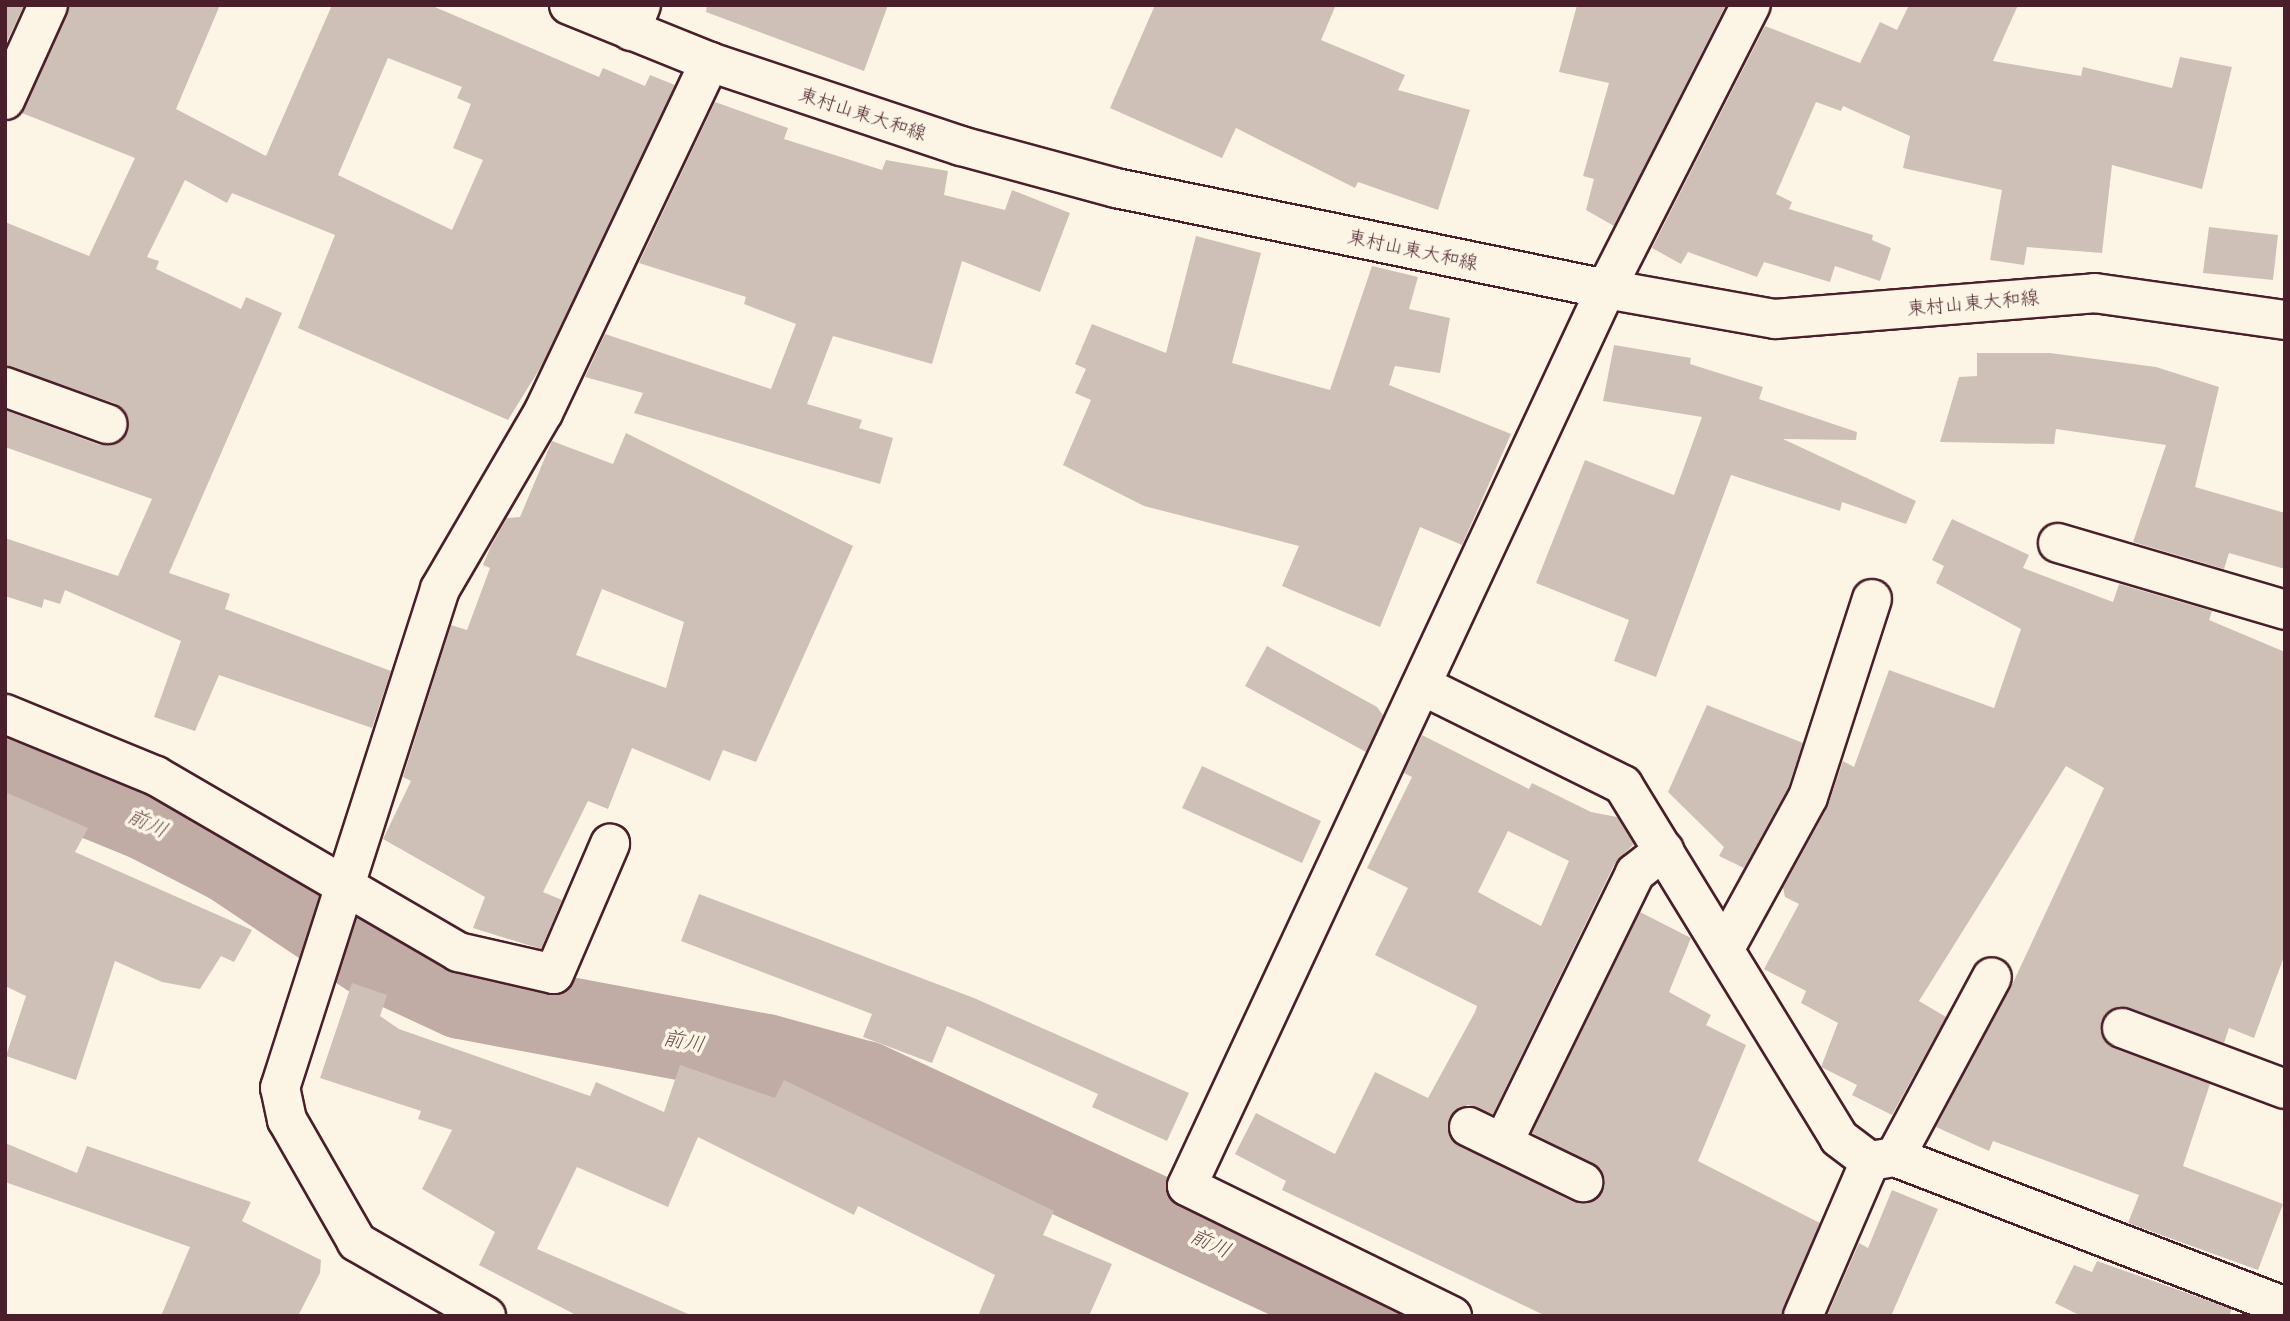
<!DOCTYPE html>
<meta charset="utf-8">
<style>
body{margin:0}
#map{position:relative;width:2290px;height:1321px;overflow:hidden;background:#fcf5e5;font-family:Mali,"Klee One",sans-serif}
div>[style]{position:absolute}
.river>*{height:82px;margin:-41px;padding:0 41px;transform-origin:41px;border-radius:41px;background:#c0aca5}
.building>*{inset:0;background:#cfc0b7}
.roads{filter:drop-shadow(2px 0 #4a1f2b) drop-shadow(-2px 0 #4a1f2b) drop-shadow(0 2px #4a1f2b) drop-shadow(0 -2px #4a1f2b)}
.minor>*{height:38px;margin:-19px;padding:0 19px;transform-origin:19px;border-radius:19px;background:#fcf5e5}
.major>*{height:38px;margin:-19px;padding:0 19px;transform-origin:19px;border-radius:19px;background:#fcf5e5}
span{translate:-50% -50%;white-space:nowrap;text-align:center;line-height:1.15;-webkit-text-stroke:7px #fcf5e5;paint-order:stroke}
.street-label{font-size:19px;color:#4a1f2b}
.water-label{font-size:21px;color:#6d4950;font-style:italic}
.frame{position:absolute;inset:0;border:7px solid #4a1f2b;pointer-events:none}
</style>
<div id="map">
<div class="river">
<i style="left:5px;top:762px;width:153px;rotate:22.2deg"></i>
<i style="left:147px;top:820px;width:92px;rotate:27.1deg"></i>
<i style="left:229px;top:862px;width:169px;rotate:33.7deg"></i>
<i style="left:370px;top:956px;width:100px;rotate:24.8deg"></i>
<i style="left:461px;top:998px;width:310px;rotate:10.6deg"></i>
<i style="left:766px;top:1055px;width:103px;rotate:15.3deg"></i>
<i style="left:865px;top:1082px;width:557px;rotate:24.86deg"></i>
</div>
<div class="building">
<i style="clip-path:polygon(5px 5px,24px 5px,5px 46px)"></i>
<i style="clip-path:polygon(evenodd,69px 5px,220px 5px,176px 109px,266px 156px,332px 5px,430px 5px,599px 77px,603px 68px,645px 86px,650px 75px,675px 85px,542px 365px,508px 420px,298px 328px,335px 235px,232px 193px,227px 203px,185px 180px,147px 257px,159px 261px,156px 269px,241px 309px,246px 297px,282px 313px,169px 573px,230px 594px,225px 609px,391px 671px,372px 728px,219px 675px,195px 731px,154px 717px,181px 641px,65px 590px,60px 604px,44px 599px,42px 608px,5px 596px,5px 538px,118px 576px,152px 499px,5px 447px,5px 410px,100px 445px,121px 441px,128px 431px,124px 410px,114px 403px,5px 366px,5px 222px,89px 256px,135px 158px,22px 113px,69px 5px,388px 58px,462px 87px,457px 98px,471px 104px,453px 148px,483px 160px,452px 230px,338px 175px,388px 58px)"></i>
<i style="clip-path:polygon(707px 5px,888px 5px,864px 71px,706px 12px)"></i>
<i style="clip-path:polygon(1155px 5px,1336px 5px,1321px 40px,1405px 75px,1398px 90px,1470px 110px,1438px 210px,1358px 182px,1355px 188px,1236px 128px,1222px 158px,1110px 108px)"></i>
<i style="clip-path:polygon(1577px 5px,1726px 5px,1614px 226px,1586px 210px,1594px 179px,1583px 176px,1609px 83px,1559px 72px)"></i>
<i style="clip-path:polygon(1909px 5px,2018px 5px,1993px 61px,2081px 76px,2083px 67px,2172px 88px,2180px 57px,2232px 67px,2202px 189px,2112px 165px,2102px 253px,2027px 247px,2024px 265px,1990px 260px,2002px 190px,1903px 168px,1910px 136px,1843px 106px,1841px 111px,1816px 102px,1776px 194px,1792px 202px,1789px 209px,1873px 235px,1872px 240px,1891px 248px,1880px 281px,1835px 266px,1830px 282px,1764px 262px,1757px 277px,1688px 252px,1681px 264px,1652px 248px,1765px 26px,1860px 63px,1880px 22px,1897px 30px)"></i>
<i style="clip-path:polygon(715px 102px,788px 128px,784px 139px,882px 170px,886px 160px,948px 171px,944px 195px,1005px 210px,1012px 190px,1070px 213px,1040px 292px,962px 261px,932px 364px,833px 336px,807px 404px,862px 420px,859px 428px,893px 438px,880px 484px,634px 413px,643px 393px,585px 377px,605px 334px,771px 389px,796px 324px,744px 304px,746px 297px,639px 263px)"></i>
<i style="clip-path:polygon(2209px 227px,2278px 235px,2273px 280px,2203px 273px)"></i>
<i style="clip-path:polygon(1196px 236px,1261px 253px,1232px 363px,1330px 390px,1372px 266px,1418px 277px,1409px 309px,1450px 318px,1440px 373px,1395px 366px,1389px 385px,1511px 434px,1462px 545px,1420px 527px,1380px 627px,1282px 586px,1299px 546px,1144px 506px,1063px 465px,1091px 400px,1075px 393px,1086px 369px,1075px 364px,1092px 324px,1166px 353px)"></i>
<i style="clip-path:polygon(1614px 345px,1691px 358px,1690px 364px,1763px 387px,1759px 399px,1857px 432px,1856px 440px,1783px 439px,1916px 501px,1906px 524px,1842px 502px,1840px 511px,1731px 475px,1656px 677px,1614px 661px,1629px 620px,1536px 583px,1585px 460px,1674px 495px,1702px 417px,1603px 401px)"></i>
<i style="clip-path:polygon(1977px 353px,2050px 353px,2156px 367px,2219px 387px,2195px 487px,2285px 513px,2285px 569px,2229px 553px,2224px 569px,2133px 542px,2166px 445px,2056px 429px,2054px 444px,1940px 442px,1959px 377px,1977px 376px)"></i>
<i style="clip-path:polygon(evenodd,626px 433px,853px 546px,756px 762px,723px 750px,710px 781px,632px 748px,608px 809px,588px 801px,543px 892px,562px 900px,541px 949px,473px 928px,485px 897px,383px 839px,411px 781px,403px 777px,451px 625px,467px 630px,490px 568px,483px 565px,491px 546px,507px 518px,520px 517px,552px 441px,613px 464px,626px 433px,602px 589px,684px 622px,666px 688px,576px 655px,602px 589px)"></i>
<i style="clip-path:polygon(1952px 519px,2029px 555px,2023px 568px,2113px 602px,2119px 584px,2212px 611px,2209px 620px,2285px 652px,2285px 954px,2254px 1038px,2229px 1028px,2224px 1043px,2119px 1006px,2108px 1012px,2100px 1031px,2114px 1048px,2210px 1084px,2183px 1166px,2283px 1204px,2258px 1270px,2128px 1223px,2139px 1195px,1993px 1141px,1989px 1151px,1936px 1127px,2011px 987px,2104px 788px,2066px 766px,1919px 1001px,1946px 1017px,1892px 1115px,1852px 1095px,1857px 1085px,1821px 1067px,1838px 1023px,1801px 1003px,1806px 991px,1764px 969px,1799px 904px,1785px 897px,1783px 888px,1827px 808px,1843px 761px,1854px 767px,1889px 670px,1994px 708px,2021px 629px,1936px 583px,1944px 566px,1932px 560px)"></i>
<i style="clip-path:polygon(1267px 646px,1377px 707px,1383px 715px,1366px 752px,1245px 686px)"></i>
<i style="clip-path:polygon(1707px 705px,1803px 743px,1788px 788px,1744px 868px,1719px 856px,1724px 847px,1668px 792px)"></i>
<i style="clip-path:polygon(evenodd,1422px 735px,1529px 789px,1532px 783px,1591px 812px,1617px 817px,1634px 844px,1615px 863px,1493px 1114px,1468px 1105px,1457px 1109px,1449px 1118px,1451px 1139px,1573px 1202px,1596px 1200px,1605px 1181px,1601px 1169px,1532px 1133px,1640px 912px,1691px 938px,1669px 992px,1711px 1015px,1706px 1025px,1746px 1045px,1698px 1161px,1820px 1223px,1782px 1316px,1546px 1316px,1282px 1190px,1286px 1181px,1235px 1154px,1256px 1113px,1335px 1154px,1375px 1072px,1428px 1098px,1475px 1012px,1477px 1006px,1375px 955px,1408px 888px,1367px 868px,1412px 777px,1404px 773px,1422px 735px,1508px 831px,1569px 861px,1541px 926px,1478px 892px,1508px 831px)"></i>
<i style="clip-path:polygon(1202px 766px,1321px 821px,1302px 863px,1182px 808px)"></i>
<i style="clip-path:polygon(5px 792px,88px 828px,75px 852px,252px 930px,234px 962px,221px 956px,200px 989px,162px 982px,115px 961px,76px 1080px,6px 1056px,26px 996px,5px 986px)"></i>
<i style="clip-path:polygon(699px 894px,974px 998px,1189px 1093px,1167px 1141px,1092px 1107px,1098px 1094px,947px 1026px,932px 1063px,863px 1037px,872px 1014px,681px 941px)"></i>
<i style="clip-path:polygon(352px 983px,387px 995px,380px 1016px,399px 1029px,590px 1096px,596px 1082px,664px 1112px,680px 1065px,775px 1098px,784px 1080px,1054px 1211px,1043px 1235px,1112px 1264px,1089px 1316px,978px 1316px,995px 1275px,858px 1206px,854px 1215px,698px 1137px,668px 1207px,577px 1167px,537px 1249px,693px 1316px,578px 1316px,479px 1265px,495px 1232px,422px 1189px,452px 1130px,418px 1119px,421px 1111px,320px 1078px)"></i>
<i style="clip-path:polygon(5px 1143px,77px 1173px,87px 1146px,251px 1202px,242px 1221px,321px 1260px,320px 1273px,298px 1316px,161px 1316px,190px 1247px,5px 1182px)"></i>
<i style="clip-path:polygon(1892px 1190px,1938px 1209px,1891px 1316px,1827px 1316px,1859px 1243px,1868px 1248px)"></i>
<i style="clip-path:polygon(2097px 1261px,2232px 1309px,2229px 1316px,2081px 1316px,2055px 1303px,2074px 1265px,2092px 1272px)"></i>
</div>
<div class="roads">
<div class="minor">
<i style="left:631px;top:31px;width:28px;rotate:-69deg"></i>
<i style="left:5px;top:100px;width:104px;rotate:-65.6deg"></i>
<i style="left:5px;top:387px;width:109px;rotate:19.9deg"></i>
<i style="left:2058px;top:543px;width:237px;rotate:16.4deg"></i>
<i style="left:1423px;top:686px;width:223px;rotate:26.3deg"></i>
<i style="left:1623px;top:785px;width:414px;rotate:58.5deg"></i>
<i style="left:1839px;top:1138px;width:39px;rotate:37deg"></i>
<i style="left:1870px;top:1161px;width:25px;rotate:-9deg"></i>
<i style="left:1895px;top:1157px;width:417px;rotate:21deg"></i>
<i style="left:5px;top:714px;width:163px;rotate:22.3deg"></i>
<i style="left:156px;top:776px;width:350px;rotate:30.2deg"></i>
<i style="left:458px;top:952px;width:98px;rotate:12.9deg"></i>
<i style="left:554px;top:974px;width:142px;rotate:-66.7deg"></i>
<i style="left:1725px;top:948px;width:172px;rotate:-61.2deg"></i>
<i style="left:1808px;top:797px;width:208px;rotate:-72.1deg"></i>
<i style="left:2122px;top:1028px;width:174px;rotate:20.5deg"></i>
<i style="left:1469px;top:1127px;width:127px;rotate:25.8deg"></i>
<i style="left:1503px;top:1143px;width:301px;rotate:-63.9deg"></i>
<i style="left:1635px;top:873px;width:37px;rotate:-38deg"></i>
<i style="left:1895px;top:1157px;width:204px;rotate:-61.7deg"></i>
<i style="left:486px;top:1316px;width:149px;rotate:-150.2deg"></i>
<i style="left:357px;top:1242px;width:141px;rotate:-119.8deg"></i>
<i style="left:287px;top:1120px;width:33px;rotate:-102deg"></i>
<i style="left:280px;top:1088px;width:524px;rotate:-72.22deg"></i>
<i style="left:440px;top:589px;width:204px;rotate:-59.7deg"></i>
<i style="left:543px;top:413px;width:389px;rotate:-64.6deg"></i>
<i style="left:1452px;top:1316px;width:295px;rotate:-153.9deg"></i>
<i style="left:1187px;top:1186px;width:990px;rotate:-64.96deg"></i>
<i style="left:1606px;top:289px;width:319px;rotate:-63deg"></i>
<i style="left:1803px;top:1316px;width:169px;rotate:-66.6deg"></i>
</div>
<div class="major">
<i style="left:569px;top:5px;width:152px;rotate:22deg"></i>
<i style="left:710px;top:62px;width:265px;rotate:18.5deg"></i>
<i style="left:961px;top:146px;width:161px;rotate:15.2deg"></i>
<i style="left:1116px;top:188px;width:500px;rotate:11.65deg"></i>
<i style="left:1606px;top:289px;width:172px;rotate:10.1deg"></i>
<i style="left:1775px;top:319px;width:321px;rotate:-4.6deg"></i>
<i style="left:2095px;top:293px;width:192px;rotate:8.1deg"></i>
</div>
</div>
<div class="street-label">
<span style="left:863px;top:113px;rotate:18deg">東村山東大和線</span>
<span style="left:1413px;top:249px;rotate:12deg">東村山東大和線</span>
<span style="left:1973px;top:302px;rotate:-5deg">東村山東大和線</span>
</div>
<div class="water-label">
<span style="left:148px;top:822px;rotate:25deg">前川</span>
<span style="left:684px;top:1040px;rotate:11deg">前川</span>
<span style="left:1211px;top:1242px;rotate:25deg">前川</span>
</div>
<div class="frame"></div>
</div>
